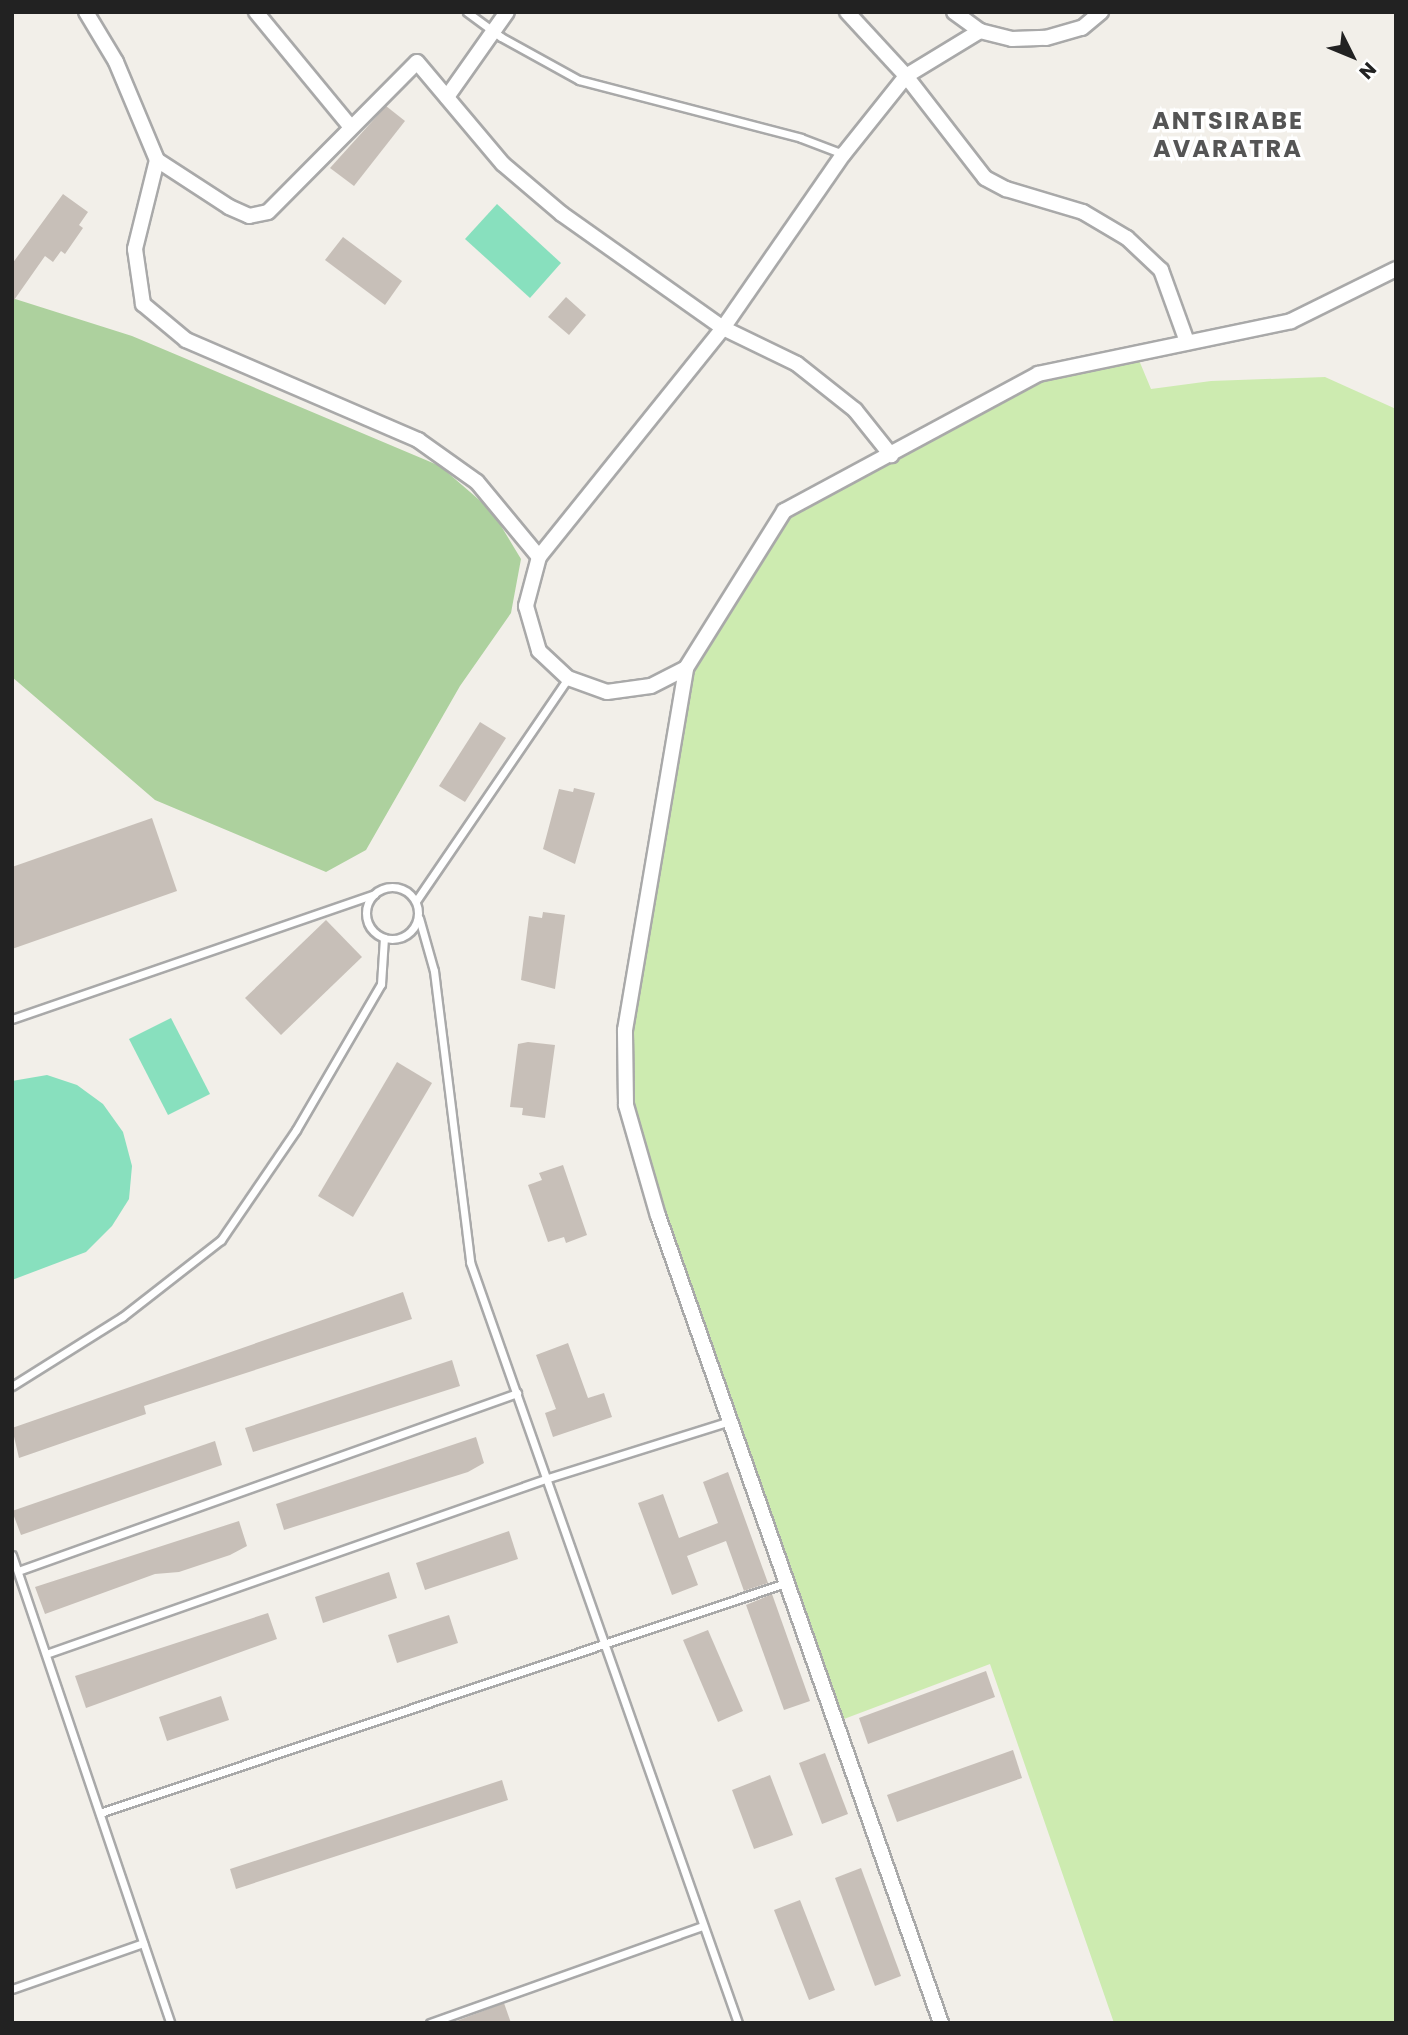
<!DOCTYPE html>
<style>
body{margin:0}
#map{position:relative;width:1408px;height:2035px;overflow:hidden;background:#f2efe9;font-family:Poppins,sans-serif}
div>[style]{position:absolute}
.grass>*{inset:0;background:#cdebb0}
.forest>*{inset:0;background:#add19e}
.pitch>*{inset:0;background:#88e0be}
.building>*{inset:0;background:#c7bfb8}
.roads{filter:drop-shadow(2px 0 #a9a9a9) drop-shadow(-2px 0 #a9a9a9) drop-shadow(0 2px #a9a9a9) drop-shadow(0 -2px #a9a9a9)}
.lane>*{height:7px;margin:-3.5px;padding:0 3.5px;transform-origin:3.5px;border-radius:3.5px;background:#fff}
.lane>.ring{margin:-3.5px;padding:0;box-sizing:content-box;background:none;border:7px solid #fff;border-radius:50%}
.street>*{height:14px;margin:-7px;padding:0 7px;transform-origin:7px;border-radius:7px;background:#fff}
span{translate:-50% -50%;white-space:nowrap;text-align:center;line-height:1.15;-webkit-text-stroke:7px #fff;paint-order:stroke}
.district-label{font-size:24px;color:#555;font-weight:700;letter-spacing:2px}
.frame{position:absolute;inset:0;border:14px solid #222;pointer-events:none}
.north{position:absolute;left:1317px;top:21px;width:70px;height:70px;-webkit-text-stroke:5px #fff;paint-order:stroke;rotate:133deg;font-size:19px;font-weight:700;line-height:28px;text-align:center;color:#222}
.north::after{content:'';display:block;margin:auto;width:24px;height:32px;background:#222;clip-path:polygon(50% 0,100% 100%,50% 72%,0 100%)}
</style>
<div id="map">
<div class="grass">
<i style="clip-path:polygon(1136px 353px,1151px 389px,1211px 381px,1325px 377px,1396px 409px,1396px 2023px,1114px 2023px,990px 1664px,836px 1722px,626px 1105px,625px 1030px,686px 668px,784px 511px,1038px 374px)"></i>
</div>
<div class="forest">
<i style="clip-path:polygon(12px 298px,132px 336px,440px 466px,492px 511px,521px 559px,511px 613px,460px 686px,366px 850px,326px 872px,155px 800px,12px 677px)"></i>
</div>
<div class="pitch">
<i style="clip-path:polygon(497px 204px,561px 263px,530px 298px,465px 239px)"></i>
<i style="clip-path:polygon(171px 1018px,210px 1094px,168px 1115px,129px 1039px)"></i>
<i style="clip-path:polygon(47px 1075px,77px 1085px,103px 1104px,123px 1132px,132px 1166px,129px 1199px,112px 1226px,86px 1252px,12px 1280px,12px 1081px)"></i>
</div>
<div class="building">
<i style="clip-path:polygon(386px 106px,405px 121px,354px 186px,330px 168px)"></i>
<i style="clip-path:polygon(63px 194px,88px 212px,79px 225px,83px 228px,65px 254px,61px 251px,53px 262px,45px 256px,12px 303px,12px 264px)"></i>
<i style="clip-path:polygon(343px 237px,402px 281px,385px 305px,325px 260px)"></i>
<i style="clip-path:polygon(566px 297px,586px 315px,569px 335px,548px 317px)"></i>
<i style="clip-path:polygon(480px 722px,506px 738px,465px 802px,439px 786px)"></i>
<i style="clip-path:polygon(574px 788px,595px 793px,575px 864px,543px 849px,559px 789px,573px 792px)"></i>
<i style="clip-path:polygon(152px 818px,177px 891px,12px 949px,12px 867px)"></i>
<i style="clip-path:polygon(543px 912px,565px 915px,555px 989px,521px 980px,529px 916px,542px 918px)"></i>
<i style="clip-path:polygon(326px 920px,362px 957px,281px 1035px,245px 998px)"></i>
<i style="clip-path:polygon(528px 1042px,555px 1045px,545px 1118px,522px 1115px,523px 1108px,510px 1107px,518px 1044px)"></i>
<i style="clip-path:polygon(397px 1062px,432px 1083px,353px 1217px,318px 1196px)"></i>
<i style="clip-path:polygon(563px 1165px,587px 1235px,566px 1243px,564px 1237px,548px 1242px,528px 1185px,542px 1180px,539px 1173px)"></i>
<i style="clip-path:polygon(403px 1292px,412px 1319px,144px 1406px,146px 1414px,19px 1458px,12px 1428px)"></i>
<i style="clip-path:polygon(568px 1343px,588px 1398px,604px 1393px,612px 1417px,553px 1437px,545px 1413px,556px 1409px,536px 1355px)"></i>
<i style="clip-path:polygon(452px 1360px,460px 1386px,253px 1452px,245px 1428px)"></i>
<i style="clip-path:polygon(476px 1437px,484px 1463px,468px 1472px,284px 1530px,276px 1504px)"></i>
<i style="clip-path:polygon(215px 1441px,222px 1465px,21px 1535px,12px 1511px)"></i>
<i style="clip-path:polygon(728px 1472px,768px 1583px,744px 1591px,726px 1541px,687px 1556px,698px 1585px,672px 1595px,638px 1503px,663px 1494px,679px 1538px,718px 1523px,703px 1482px)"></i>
<i style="clip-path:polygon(239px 1521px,247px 1546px,230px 1555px,179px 1572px,155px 1574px,45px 1614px,35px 1587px)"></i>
<i style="clip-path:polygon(509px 1531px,518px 1559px,425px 1590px,416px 1563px)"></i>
<i style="clip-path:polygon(389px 1572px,397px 1598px,323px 1623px,315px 1597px)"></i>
<i style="clip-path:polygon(772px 1594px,810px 1701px,784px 1710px,746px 1605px)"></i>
<i style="clip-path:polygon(268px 1613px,277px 1639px,86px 1708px,75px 1676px)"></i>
<i style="clip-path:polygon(449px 1615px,458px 1643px,397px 1663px,388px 1635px)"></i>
<i style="clip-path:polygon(708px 1630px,743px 1711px,718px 1722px,683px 1640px)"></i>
<i style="clip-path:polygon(986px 1671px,995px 1697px,868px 1744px,859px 1718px)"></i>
<i style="clip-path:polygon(221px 1696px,229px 1720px,167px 1741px,159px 1717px)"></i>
<i style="clip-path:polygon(1013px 1750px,1022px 1778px,897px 1822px,887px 1795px)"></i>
<i style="clip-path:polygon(825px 1753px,848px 1814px,822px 1824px,799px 1763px)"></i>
<i style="clip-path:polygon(770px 1775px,793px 1835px,754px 1849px,732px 1790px)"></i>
<i style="clip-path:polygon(502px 1780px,508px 1800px,236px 1889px,230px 1869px)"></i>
<i style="clip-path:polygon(861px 1868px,901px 1976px,875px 1986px,835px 1878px)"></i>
<i style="clip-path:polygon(800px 1900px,835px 1990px,809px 2000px,774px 1910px)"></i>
<i style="clip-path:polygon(504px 2003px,511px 2023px,454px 2023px,454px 2022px)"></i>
</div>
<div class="roads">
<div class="lane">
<i style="left:467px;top:12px;width:42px;rotate:36.3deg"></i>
<i style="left:501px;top:37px;width:89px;rotate:28.9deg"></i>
<i style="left:579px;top:80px;width:229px;rotate:14.6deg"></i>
<i style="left:801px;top:138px;width:45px;rotate:20.9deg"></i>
<i class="ring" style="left:366px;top:887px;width:45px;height:45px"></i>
<i style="left:416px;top:901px;width:270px;rotate:-55.7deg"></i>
<i style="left:419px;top:918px;width:55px;rotate:74.2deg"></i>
<i style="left:434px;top:971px;width:293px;rotate:82.9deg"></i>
<i style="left:470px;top:1262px;width:807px;rotate:70.6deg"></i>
<i style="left:12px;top:1019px;width:383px;rotate:-19deg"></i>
<i style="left:12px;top:1386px;width:130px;rotate:-32.1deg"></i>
<i style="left:122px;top:1317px;width:125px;rotate:-37.9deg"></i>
<i style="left:221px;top:1240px;width:133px;rotate:-55.7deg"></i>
<i style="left:296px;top:1130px;width:169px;rotate:-59.8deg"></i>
<i style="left:381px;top:984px;width:46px;rotate:-86.3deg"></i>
<i style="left:12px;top:1555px;width:494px;rotate:71.3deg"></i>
<i style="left:18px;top:1571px;width:530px;rotate:-19.63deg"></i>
<i style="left:46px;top:1654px;width:532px;rotate:-19.32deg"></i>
<i style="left:548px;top:1478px;width:191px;rotate:-17.4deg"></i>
<i style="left:100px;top:1813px;width:724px;rotate:-18.54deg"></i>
<i style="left:12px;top:1989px;width:139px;rotate:-19.3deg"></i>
<i style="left:430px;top:2023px;width:290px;rotate:-19.6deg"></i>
</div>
<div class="street">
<i style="left:86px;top:12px;width:58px;rotate:59deg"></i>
<i style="left:116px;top:62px;width:106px;rotate:67.3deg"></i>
<i style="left:157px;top:160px;width:92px;rotate:103.9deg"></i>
<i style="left:135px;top:249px;width:56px;rotate:81.7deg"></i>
<i style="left:143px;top:304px;width:56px;rotate:39.9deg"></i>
<i style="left:186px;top:340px;width:253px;rotate:23.3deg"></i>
<i style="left:418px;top:440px;width:72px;rotate:35.4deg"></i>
<i style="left:477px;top:482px;width:97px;rotate:50.4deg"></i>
<i style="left:539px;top:557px;width:51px;rotate:104.9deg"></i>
<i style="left:526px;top:606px;width:47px;rotate:73.9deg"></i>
<i style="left:539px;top:651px;width:40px;rotate:43deg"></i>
<i style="left:568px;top:678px;width:41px;rotate:19.7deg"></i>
<i style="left:607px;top:692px;width:44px;rotate:-7.8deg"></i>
<i style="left:651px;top:686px;width:39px;rotate:-27deg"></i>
<i style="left:256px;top:12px;width:148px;rotate:50.5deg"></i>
<i style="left:847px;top:12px;width:87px;rotate:47.3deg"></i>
<i style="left:906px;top:76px;width:129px;rotate:52.2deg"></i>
<i style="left:985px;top:178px;width:24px;rotate:28deg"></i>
<i style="left:1006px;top:189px;width:80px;rotate:16.6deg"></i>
<i style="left:1083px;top:212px;width:51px;rotate:30.6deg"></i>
<i style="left:1127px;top:238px;width:47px;rotate:43.3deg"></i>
<i style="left:1161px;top:270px;width:77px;rotate:70.1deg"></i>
<i style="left:954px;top:12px;width:32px;rotate:36deg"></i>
<i style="left:980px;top:31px;width:33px;rotate:14deg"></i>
<i style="left:1012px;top:39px;width:34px;rotate:-2deg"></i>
<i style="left:1046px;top:38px;width:37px;rotate:-16deg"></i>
<i style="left:1082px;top:28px;width:25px;rotate:-40deg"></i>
<i style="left:447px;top:97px;width:104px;rotate:-54.8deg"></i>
<i style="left:157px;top:160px;width:86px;rotate:33.1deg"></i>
<i style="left:229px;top:207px;width:22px;rotate:24deg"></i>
<i style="left:249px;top:216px;width:19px;rotate:-12deg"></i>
<i style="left:268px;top:212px;width:211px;rotate:-45.2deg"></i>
<i style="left:417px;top:62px;width:133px;rotate:49.9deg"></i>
<i style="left:503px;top:164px;width:77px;rotate:40.3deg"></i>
<i style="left:562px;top:214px;width:197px;rotate:35.3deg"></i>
<i style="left:723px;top:328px;width:82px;rotate:25.9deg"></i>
<i style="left:797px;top:364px;width:74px;rotate:38.4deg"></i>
<i style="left:855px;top:410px;width:58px;rotate:51.3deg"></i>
<i style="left:539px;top:557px;width:294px;rotate:-51.2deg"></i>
<i style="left:723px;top:328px;width:211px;rotate:-55.3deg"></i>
<i style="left:843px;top:155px;width:101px;rotate:-51.4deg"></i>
<i style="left:906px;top:76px;width:87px;rotate:-31.3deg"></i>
<i style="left:941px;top:2023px;width:855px;rotate:-109.32deg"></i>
<i style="left:658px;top:1216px;width:116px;rotate:-106.1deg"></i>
<i style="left:626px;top:1105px;width:75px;rotate:-90.8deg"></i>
<i style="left:625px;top:1030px;width:367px;rotate:-80.4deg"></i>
<i style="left:686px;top:668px;width:185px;rotate:-58deg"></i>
<i style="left:784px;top:511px;width:289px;rotate:-28.3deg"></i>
<i style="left:1038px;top:374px;width:258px;rotate:-11.8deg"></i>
<i style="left:1291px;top:321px;width:117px;rotate:-26.3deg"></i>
</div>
</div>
<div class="district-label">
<span style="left:1228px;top:135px">ANTSIRABE<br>AVARATRA</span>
</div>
<div class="frame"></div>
<div class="north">N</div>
</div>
